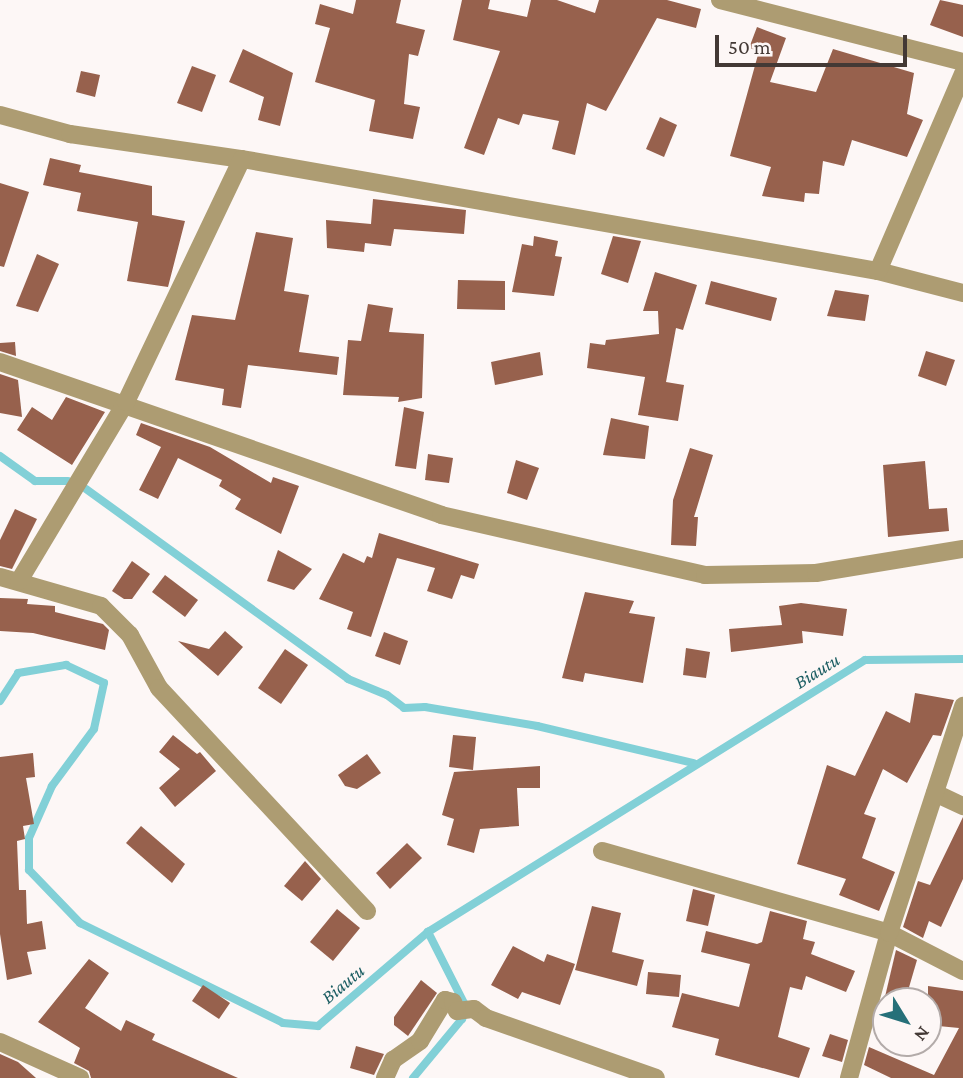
<!DOCTYPE html>
<style>
body{margin:0}
#map{position:relative;width:963px;height:1078px;overflow:hidden;background:#fdf7f6;font-family:"Crimson Pro",serif}
div>[style]{position:absolute}
.stream>*{height:8px;margin:-4px;padding:0 4px;transform-origin:4px;border-radius:4px;background:#82d0d7}
.building>*{inset:0;background:#97614d}
.minor>*{height:18px;margin:-9px;padding:0 9px;transform-origin:9px;border-radius:9px;background:#ad9c72}
span{translate:-50% -50%;white-space:nowrap;text-align:center;line-height:1.15;-webkit-text-stroke:7px #fdf7f6;paint-order:stroke}
.water-label{font-size:19px;color:#1b5d62;font-style:italic}
.north{position:absolute;left:872px;top:987px;width:70px;height:70px;box-sizing:border-box;background:#fdf7f6;border:2px solid #b3aba9;border-radius:50%;rotate:128deg;font-size:19px;font-weight:700;line-height:28px;text-align:center;color:#433935}
.north::after{content:'';display:block;margin:auto;width:24px;height:32px;background:#267079;clip-path:polygon(50% 0,100% 100%,50% 72%,0 100%)}
.scale{position:absolute;left:715px;top:35px;width:192px;height:32px;box-sizing:border-box;border:4px solid #433935;border-top:0;padding-left:9px;font-size:21px;line-height:24px;white-space:nowrap;color:#433935;-webkit-text-stroke:5px #fdf7f6;paint-order:stroke}
</style>
<div id="map">
<div class="stream">
<i style="left:0;top:456px;width:43px;rotate:35.5deg"></i>
<i style="left:35px;top:481px;width:33px"></i>
<i style="left:86px;top:489px;width:324px;rotate:35.9deg"></i>
<i style="left:348px;top:679px;width:42px;rotate:22.3deg"></i>
<i style="left:387px;top:695px;width:21px;rotate:37deg"></i>
<i style="left:404px;top:708px;width:21px;rotate:-3deg"></i>
<i style="left:425px;top:707px;width:114px;rotate:9.6deg"></i>
<i style="left:537px;top:726px;width:161px;rotate:13.3deg"></i>
<i style="left:0;top:701px;width:33px;rotate:-57deg"></i>
<i style="left:18px;top:673px;width:49px;rotate:-9.5deg"></i>
<i style="left:66px;top:665px;width:42px;rotate:25.3deg"></i>
<i style="left:104px;top:683px;width:47px;rotate:102.3deg"></i>
<i style="left:94px;top:729px;width:71px;rotate:126.4deg"></i>
<i style="left:52px;top:786px;width:57px;rotate:113.9deg"></i>
<i style="left:29px;top:838px;width:32px;rotate:90deg"></i>
<i style="left:29px;top:870px;width:74px;rotate:46.1deg"></i>
<i style="left:80px;top:923px;width:226px;rotate:26.2deg"></i>
<i style="left:283px;top:1023px;width:35px;rotate:5deg"></i>
<i style="left:318px;top:1026px;width:145px;rotate:-40.5deg"></i>
<i style="left:428px;top:932px;width:515px;rotate:-31.9deg"></i>
<i style="left:865px;top:660px;width:98px;rotate:-0.6deg"></i>
<i style="left:413px;top:1078px;width:77px;rotate:-50.3deg"></i>
<i style="left:462px;top:1019px;width:16px;rotate:-83deg"></i>
<i style="left:464px;top:1003px;width:80px;rotate:-116.9deg"></i>
</div>
<div class="building">
<i style="clip-path:polygon(356px 0,401px 0,396px 23px,425px 30px,418px 56px,409px 54px,404px 104px,420px 107px,413px 139px,369px 131px,375px 100px,315px 82px,330px 28px,315px 24px,320px 4px,353px 14px)"></i>
<i style="clip-path:polygon(462px 0,490px 0,488px 9px,527px 17px,531px 0,557px 0,595px 13px,599px 0,667px 0,701px 9px,696px 28px,657px 18px,606px 111px,587px 103px,575px 155px,552px 149px,559px 121px,523px 114px,519px 125px,498px 118px,484px 155px,464px 148px,500px 51px,453px 40px)"></i>
<i style="clip-path:polygon(940px 0,963px 5px,963px 37px,930px 25px)"></i>
<i style="clip-path:polygon(757px 27px,786px 38px,770px 82px,816px 92px,833px 49px,914px 73px,907px 114px,923px 120px,907px 157px,852px 140px,844px 166px,823px 161px,819px 194px,805px 193px,804px 202px,762px 196px,771px 167px,730px 156px,759px 51px,749px 48px)"></i>
<i style="clip-path:polygon(243px 49px,293px 73px,280px 126px,258px 120px,264px 97px,229px 82px)"></i>
<i style="clip-path:polygon(192px 66px,216px 75px,202px 112px,177px 103px)"></i>
<i style="clip-path:polygon(81px 71px,100px 75px,95px 97px,76px 92px)"></i>
<i style="clip-path:polygon(660px 117px,677px 125px,664px 157px,646px 149px)"></i>
<i style="clip-path:polygon(50px 158px,81px 165px,79px 172px,152px 186px,152px 215px,185px 221px,168px 287px,127px 281px,138px 222px,77px 211px,81px 193px,43px 185px)"></i>
<i style="clip-path:polygon(0 183px,29px 192px,4px 267px,0 266px)"></i>
<i style="clip-path:polygon(373px 199px,466px 210px,464px 234px,394px 229px,391px 246px,365px 243px,364px 252px,327px 248px,326px 220px,371px 224px)"></i>
<i style="clip-path:polygon(256px 232px,293px 238px,284px 291px,309px 295px,299px 352px,339px 357px,337px 375px,248px 365px,241px 408px,222px 405px,224px 389px,175px 380px,192px 315px,235px 320px)"></i>
<i style="clip-path:polygon(534px 236px,558px 241px,555px 256px,562px 257px,554px 296px,512px 292px,522px 244px,533px 246px)"></i>
<i style="clip-path:polygon(613px 236px,641px 241px,628px 283px,601px 274px)"></i>
<i style="clip-path:polygon(37px 254px,59px 264px,38px 312px,16px 306px)"></i>
<i style="clip-path:polygon(655px 272px,697px 285px,683px 330px,676px 328px,666px 382px,684px 385px,678px 421px,638px 415px,645px 377px,587px 368px,590px 343px,605px 345px,606px 340px,659px 334px,658px 311px,643px 311px)"></i>
<i style="clip-path:polygon(458px 280px,505px 281px,505px 310px,457px 309px)"></i>
<i style="clip-path:polygon(711px 281px,777px 298px,771px 321px,705px 304px)"></i>
<i style="clip-path:polygon(835px 290px,869px 295px,865px 321px,827px 316px)"></i>
<i style="clip-path:polygon(368px 304px,393px 308px,389px 332px,424px 334px,422px 398px,398px 402px,399px 397px,343px 395px,348px 340px,361px 341px)"></i>
<i style="clip-path:polygon(15px 342px,16px 356px,0 351px,0 343px)"></i>
<i style="clip-path:polygon(926px 351px,955px 360px,946px 386px,918px 376px)"></i>
<i style="clip-path:polygon(540px 352px,543px 375px,495px 385px,491px 362px)"></i>
<i style="clip-path:polygon(0 374px,18px 380px,22px 417px,0 413px)"></i>
<i style="clip-path:polygon(66px 397px,105px 412px,72px 465px,17px 430px,32px 407px,52px 420px)"></i>
<i style="clip-path:polygon(404px 407px,424px 412px,416px 469px,395px 466px)"></i>
<i style="clip-path:polygon(611px 418px,649px 426px,645px 459px,603px 455px)"></i>
<i style="clip-path:polygon(141px 423px,210px 447px,271px 483px,273px 477px,299px 486px,281px 534px,235px 509px,241px 499px,219px 486px,222px 480px,178px 458px,158px 499px,139px 490px,161px 447px,136px 435px)"></i>
<i style="clip-path:polygon(690px 448px,713px 455px,694px 517px,698px 517px,696px 546px,671px 545px,673px 500px)"></i>
<i style="clip-path:polygon(428px 454px,453px 458px,449px 483px,425px 480px)"></i>
<i style="clip-path:polygon(516px 460px,539px 468px,527px 500px,507px 493px)"></i>
<i style="clip-path:polygon(925px 461px,929px 509px,947px 508px,949px 531px,888px 537px,883px 465px)"></i>
<i style="clip-path:polygon(15px 509px,37px 519px,12px 569px,0 566px,0 540px)"></i>
<i style="clip-path:polygon(379px 533px,479px 564px,474px 579px,461px 575px,452px 599px,427px 591px,435px 568px,397px 558px,371px 637px,347px 629px,353px 612px,319px 599px,343px 553px,364px 563px,367px 556px,372px 558px)"></i>
<i style="clip-path:polygon(278px 550px,312px 569px,294px 590px,267px 581px)"></i>
<i style="clip-path:polygon(132px 561px,150px 574px,132px 599px,124px 599px,112px 591px)"></i>
<i style="clip-path:polygon(165px 575px,198px 600px,185px 617px,152px 592px)"></i>
<i style="clip-path:polygon(585px 592px,634px 601px,629px 613px,655px 617px,643px 683px,585px 673px,583px 682px,562px 678px)"></i>
<i style="clip-path:polygon(0 598px,28px 599px,27px 604px,55px 606px,55px 612px,103px 624px,109px 630px,105px 650px,33px 633px,0 631px)"></i>
<i style="clip-path:polygon(801px 603px,847px 609px,843px 636px,802px 631px,803px 643px,731px 652px,729px 629px,782px 625px,779px 606px)"></i>
<i style="clip-path:polygon(225px 631px,243px 647px,218px 676px,178px 641px,209px 649px)"></i>
<i style="clip-path:polygon(384px 632px,408px 641px,400px 665px,375px 656px)"></i>
<i style="clip-path:polygon(686px 648px,710px 652px,706px 678px,683px 675px)"></i>
<i style="clip-path:polygon(285px 649px,308px 665px,281px 704px,258px 688px)"></i>
<i style="clip-path:polygon(915px 693px,954px 700px,941px 736px,933px 735px,907px 783px,883px 769px,864px 814px,876px 818px,862px 858px,895px 872px,879px 911px,839px 895px,846px 879px,797px 864px,827px 765px,855px 776px,886px 711px,910px 723px)"></i>
<i style="clip-path:polygon(173px 735px,197px 754px,200px 752px,216px 771px,175px 807px,159px 788px,180px 769px,159px 752px)"></i>
<i style="clip-path:polygon(453px 735px,476px 737px,473px 770px,449px 767px)"></i>
<i style="clip-path:polygon(33px 753px,35px 777px,26px 778px,34px 824px,23px 826px,25px 839px,17px 841px,19px 890px,26px 890px,27px 924px,42px 921px,46px 949px,27px 952px,32px 974px,7px 980px,0 934px,0 757px)"></i>
<i style="clip-path:polygon(367px 754px,381px 773px,357px 789px,345px 786px,338px 775px)"></i>
<i style="clip-path:polygon(540px 766px,540px 788px,517px 788px,519px 826px,480px 829px,474px 853px,447px 845px,454px 819px,442px 815px,454px 772px)"></i>
<i style="clip-path:polygon(963px 817px,963px 879px,941px 927px,929px 921px,923px 938px,903px 927px,918px 881px,930px 885px)"></i>
<i style="clip-path:polygon(141px 826px,185px 864px,172px 883px,126px 843px)"></i>
<i style="clip-path:polygon(407px 843px,422px 858px,390px 889px,376px 873px)"></i>
<i style="clip-path:polygon(305px 861px,321px 879px,302px 901px,284px 886px)"></i>
<i style="clip-path:polygon(693px 889px,715px 895px,708px 926px,686px 921px)"></i>
<i style="clip-path:polygon(592px 906px,621px 913px,612px 952px,644px 960px,637px 986px,575px 970px)"></i>
<i style="clip-path:polygon(337px 909px,360px 928px,333px 961px,310px 942px)"></i>
<i style="clip-path:polygon(770px 911px,807px 921px,803px 939px,815px 942px,811px 954px,855px 971px,846px 992px,806px 976px,802px 990px,790px 987px,778px 1037px,810px 1048px,799px 1078px,715px 1055px,719px 1039px,672px 1027px,682px 993px,739px 1007px,750px 964px,701px 952px,706px 931px,757px 944px,762px 942px)"></i>
<i style="clip-path:polygon(513px 946px,544px 962px,547px 954px,575px 964px,560px 1005px,522px 992px,518px 999px,491px 985px)"></i>
<i style="clip-path:polygon(896px 950px,917px 960px,905px 1001px,884px 1001px)"></i>
<i style="clip-path:polygon(89px 959px,109px 973px,85px 1008px,121px 1031px,126px 1020px,155px 1034px,152px 1040px,238px 1078px,91px 1078px,89px 1071px,74px 1063px,80px 1048px,38px 1022px)"></i>
<i style="clip-path:polygon(648px 972px,681px 975px,679px 997px,646px 994px)"></i>
<i style="clip-path:polygon(421px 980px,437px 993px,408px 1036px,394px 1025px,394px 1017px)"></i>
<i style="clip-path:polygon(203px 985px,230px 1003px,219px 1019px,192px 1001px)"></i>
<i style="clip-path:polygon(928px 986px,963px 991px,963px 1078px,891px 1078px,864px 1065px,869px 1047px,934px 1075px,959px 1028px,928px 1025px)"></i>
<i style="clip-path:polygon(830px 1034px,848px 1040px,842px 1062px,822px 1056px)"></i>
<i style="clip-path:polygon(356px 1046px,384px 1054px,374px 1075px,350px 1068px)"></i>
<i style="clip-path:polygon(0 1054px,18px 1062px,36px 1078px,0 1078px)"></i>
</div>
<div class="minor">
<i style="left:720px;top:0;width:251px;rotate:14.3deg"></i>
<i style="left:0;top:115px;width:73px;rotate:15.2deg"></i>
<i style="left:70px;top:134px;width:174px;rotate:8.3deg"></i>
<i style="left:242px;top:159px;width:646px;rotate:9.99deg"></i>
<i style="left:878px;top:271px;width:88px;rotate:14.5deg"></i>
<i style="left:878px;top:271px;width:215px;rotate:-66.7deg"></i>
<i style="left:0;top:362px;width:467px;rotate:19.1deg"></i>
<i style="left:441px;top:515px;width:271px;rotate:12.8deg"></i>
<i style="left:705px;top:575px;width:111px;rotate:-1deg"></i>
<i style="left:816px;top:573px;width:149px;rotate:-9.3deg"></i>
<i style="left:0;top:577px;width:105px;rotate:16deg"></i>
<i style="left:101px;top:606px;width:41px;rotate:45deg"></i>
<i style="left:130px;top:635px;width:60px;rotate:61.3deg"></i>
<i style="left:159px;top:688px;width:305px;rotate:47deg"></i>
<i style="left:19px;top:581px;width:209px;rotate:-59.1deg"></i>
<i style="left:126px;top:402px;width:269px;rotate:-64.5deg"></i>
<i style="left:935px;top:793px;width:31px;rotate:25deg"></i>
<i style="left:602px;top:851px;width:298px;rotate:15.9deg"></i>
<i style="left:889px;top:933px;width:83px;rotate:27.2deg"></i>
<i style="left:0;top:1042px;width:88px;rotate:24.2deg"></i>
<i style="left:385px;top:1078px;width:20px;rotate:-66deg"></i>
<i style="left:393px;top:1060px;width:33px;rotate:-35deg"></i>
<i style="left:420px;top:1041px;width:48px;rotate:-58.6deg"></i>
<i style="left:445px;top:1000px;width:8px;rotate:14deg"></i>
<i style="left:453px;top:1002px;width:10px;rotate:66deg"></i>
<i style="left:457px;top:1011px;width:17px;rotate:-7deg"></i>
<i style="left:474px;top:1009px;width:15px;rotate:37deg"></i>
<i style="left:486px;top:1018px;width:180px;rotate:19.4deg"></i>
<i style="left:849px;top:1078px;width:150px;rotate:-74.6deg"></i>
<i style="left:889px;top:933px;width:239px;rotate:-71.9deg"></i>
</div>
<div class="water-label">
<span style="left:817px;top:671px;rotate:-32deg">Biautu</span>
<span style="left:343px;top:984px;rotate:-40deg">Biautu</span>
</div>
<div class="north">N</div>
<div class="scale">50 m</div>
</div>
